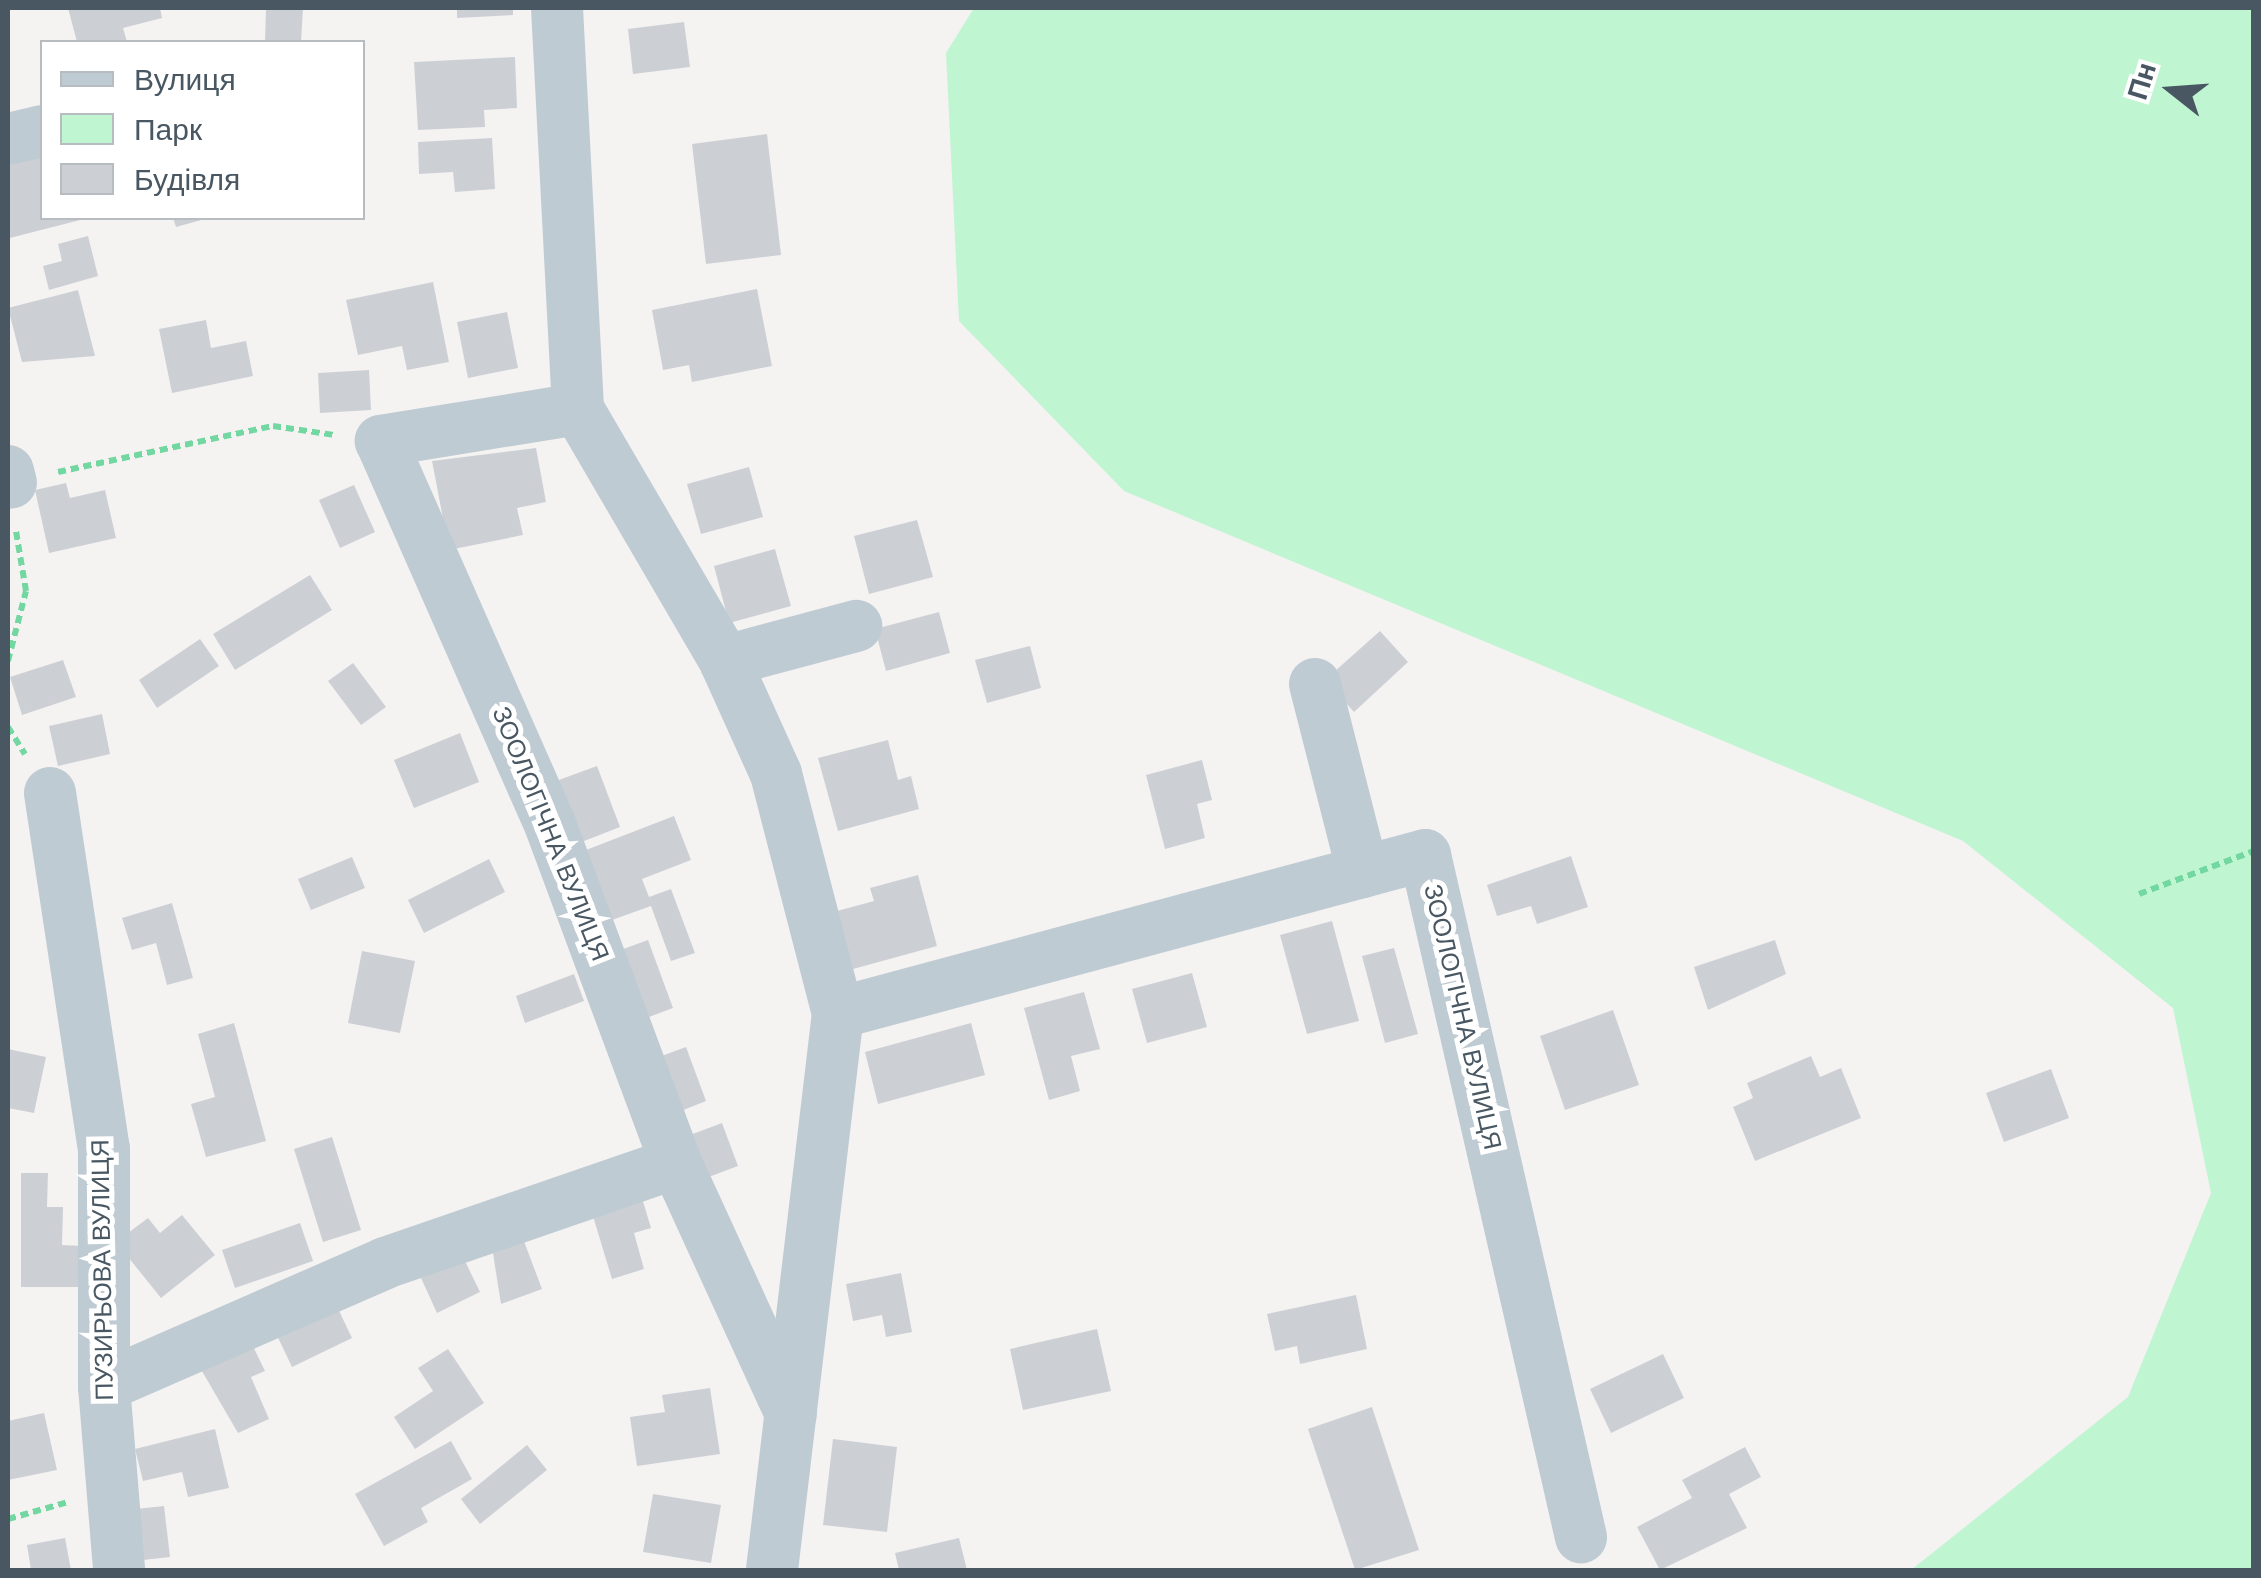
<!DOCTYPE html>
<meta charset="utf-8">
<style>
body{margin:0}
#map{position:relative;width:2261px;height:1578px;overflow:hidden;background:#f5f2f2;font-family:"Work Sans",sans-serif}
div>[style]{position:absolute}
.green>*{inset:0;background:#bff5d1}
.building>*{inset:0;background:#ccd0d5}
.path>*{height:6px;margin-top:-3px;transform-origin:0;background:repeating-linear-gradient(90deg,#72d7a0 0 8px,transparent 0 13px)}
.minor>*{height:52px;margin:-26px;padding:0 26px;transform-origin:26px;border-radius:26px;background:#bfcbd3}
span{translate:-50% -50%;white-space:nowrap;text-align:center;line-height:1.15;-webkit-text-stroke:10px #fff;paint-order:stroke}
.street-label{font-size:25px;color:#485762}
.frame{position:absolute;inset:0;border:10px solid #485762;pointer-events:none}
.legend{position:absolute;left:40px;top:40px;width:325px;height:180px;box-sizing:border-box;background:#fff;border:2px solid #b6bcc0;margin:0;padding:12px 18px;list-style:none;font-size:30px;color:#485762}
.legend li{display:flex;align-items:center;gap:20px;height:50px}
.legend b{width:50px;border:2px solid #b6bcc0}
.north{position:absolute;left:2121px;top:40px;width:100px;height:100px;-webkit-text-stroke:8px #fff;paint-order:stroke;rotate:287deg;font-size:28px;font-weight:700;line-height:40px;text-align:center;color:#485762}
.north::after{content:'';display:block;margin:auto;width:35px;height:45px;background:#485762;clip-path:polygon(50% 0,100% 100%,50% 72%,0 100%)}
</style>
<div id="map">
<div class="green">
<i style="clip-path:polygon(974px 8px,2253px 8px,2253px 1570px,1911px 1570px,2128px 1397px,2211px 1193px,2173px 1008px,1963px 841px,1124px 491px,959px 321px,946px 53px)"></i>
</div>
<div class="building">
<i style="clip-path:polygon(68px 8px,160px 8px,162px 18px,123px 28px,127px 42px,77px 42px)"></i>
<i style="clip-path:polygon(266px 8px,303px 8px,301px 42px,265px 42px)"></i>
<i style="clip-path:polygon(457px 8px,513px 8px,513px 15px,457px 18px)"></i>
<i style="clip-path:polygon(684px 22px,690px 67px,633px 74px,628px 29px)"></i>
<i style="clip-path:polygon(515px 57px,517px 108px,484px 110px,485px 127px,418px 130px,414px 62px)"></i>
<i style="clip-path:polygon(767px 134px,781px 255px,706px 264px,692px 144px)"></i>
<i style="clip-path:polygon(492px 138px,495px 189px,455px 192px,453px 172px,419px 174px,418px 142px)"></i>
<i style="clip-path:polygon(42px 151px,42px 218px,84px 219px,10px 238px,8px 161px)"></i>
<i style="clip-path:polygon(173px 218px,205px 218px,205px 219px,176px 227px)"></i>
<i style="clip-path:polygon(88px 236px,98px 276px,49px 290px,43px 266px,62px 261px,58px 244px)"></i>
<i style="clip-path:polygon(433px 282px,449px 362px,407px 370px,402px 346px,358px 355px,346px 300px)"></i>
<i style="clip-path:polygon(757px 289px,772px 366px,692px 382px,689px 365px,663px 370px,652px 310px)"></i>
<i style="clip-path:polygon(78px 290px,95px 356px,22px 362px,8px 308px)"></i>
<i style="clip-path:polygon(507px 312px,518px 368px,468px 378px,457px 322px)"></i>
<i style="clip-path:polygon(206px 320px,211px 348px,246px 341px,253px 376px,172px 393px,159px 329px)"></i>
<i style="clip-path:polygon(369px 370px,371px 410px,320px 413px,318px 373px)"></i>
<i style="clip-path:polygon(536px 448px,546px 502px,517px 508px,523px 535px,449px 550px,432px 461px)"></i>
<i style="clip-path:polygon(749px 467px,763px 517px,701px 534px,687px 484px)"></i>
<i style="clip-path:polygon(66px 483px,70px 498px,105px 490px,116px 538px,49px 553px,35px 490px)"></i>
<i style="clip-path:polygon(354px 485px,375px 532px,340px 548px,319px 500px)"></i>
<i style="clip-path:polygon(917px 520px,933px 577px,869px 594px,854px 536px)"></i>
<i style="clip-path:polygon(775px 549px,791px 606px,729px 623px,714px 566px)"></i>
<i style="clip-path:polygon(310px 575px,332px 610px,235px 670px,213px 634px)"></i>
<i style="clip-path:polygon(939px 612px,950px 653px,886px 671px,875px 629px)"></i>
<i style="clip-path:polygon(1380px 631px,1408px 662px,1354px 712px,1325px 680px)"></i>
<i style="clip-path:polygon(200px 639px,219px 666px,157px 708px,139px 680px)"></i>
<i style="clip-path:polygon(1030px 646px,1041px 688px,987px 703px,975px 660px)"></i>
<i style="clip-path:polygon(63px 660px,76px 697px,22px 715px,10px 677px)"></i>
<i style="clip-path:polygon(353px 663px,386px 707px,361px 725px,328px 681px)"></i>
<i style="clip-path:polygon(102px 714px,110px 754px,58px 766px,49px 726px)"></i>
<i style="clip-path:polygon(460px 733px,479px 782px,414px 808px,394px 760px)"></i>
<i style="clip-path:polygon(888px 740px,898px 780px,911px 776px,919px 809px,838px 831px,818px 758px)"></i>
<i style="clip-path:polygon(1202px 760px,1212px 800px,1197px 804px,1205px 838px,1165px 849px,1146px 775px)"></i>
<i style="clip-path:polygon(597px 766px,620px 827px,579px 843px,556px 781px)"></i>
<i style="clip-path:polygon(674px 816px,691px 860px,642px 879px,649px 897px,671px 889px,695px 953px,671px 961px,651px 906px,612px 920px,586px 850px)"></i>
<i style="clip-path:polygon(1571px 856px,1588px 907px,1537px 924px,1531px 906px,1497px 916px,1487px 885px)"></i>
<i style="clip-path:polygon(352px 857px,365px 888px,311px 910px,298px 879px)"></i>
<i style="clip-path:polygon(489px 859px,505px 892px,424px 933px,408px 900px)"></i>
<i style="clip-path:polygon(918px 875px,937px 946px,853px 969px,837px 911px,874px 901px,870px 888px)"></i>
<i style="clip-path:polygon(172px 903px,193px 978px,167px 985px,156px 943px,132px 950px,122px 918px)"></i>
<i style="clip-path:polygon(1332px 921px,1359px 1021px,1307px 1034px,1280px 935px)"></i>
<i style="clip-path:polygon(648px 940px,673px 1008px,641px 1020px,615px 952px)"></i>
<i style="clip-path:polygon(1775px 940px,1786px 974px,1708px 1010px,1694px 967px)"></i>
<i style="clip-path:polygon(1394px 948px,1418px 1034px,1385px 1043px,1362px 956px)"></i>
<i style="clip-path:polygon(362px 951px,415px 961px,400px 1033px,348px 1023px)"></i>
<i style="clip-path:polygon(1192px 973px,1207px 1027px,1147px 1043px,1132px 989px)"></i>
<i style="clip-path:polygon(574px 974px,584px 1001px,525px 1023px,516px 996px)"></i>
<i style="clip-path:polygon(1084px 992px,1100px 1049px,1071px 1056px,1080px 1091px,1049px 1100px,1024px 1008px)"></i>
<i style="clip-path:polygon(1613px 1010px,1639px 1085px,1565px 1110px,1540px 1036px)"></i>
<i style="clip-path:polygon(234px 1023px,266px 1141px,206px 1157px,191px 1104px,215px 1097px,198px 1034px)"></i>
<i style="clip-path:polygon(971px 1023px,985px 1075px,878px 1104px,865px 1052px)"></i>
<i style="clip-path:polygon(686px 1047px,706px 1101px,676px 1113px,656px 1058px)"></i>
<i style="clip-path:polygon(8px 1049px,46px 1057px,34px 1113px,8px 1108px)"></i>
<i style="clip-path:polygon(1811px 1056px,1820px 1077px,1841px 1068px,1861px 1118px,1755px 1161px,1733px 1107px,1753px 1098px,1747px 1083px)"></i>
<i style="clip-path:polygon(2051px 1069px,2069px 1118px,2004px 1142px,1986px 1093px)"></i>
<i style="clip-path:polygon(722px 1123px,738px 1166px,706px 1178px,690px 1135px)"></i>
<i style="clip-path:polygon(332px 1137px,361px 1230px,323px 1242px,294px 1149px)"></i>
<i style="clip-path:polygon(21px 1173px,48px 1173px,47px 1207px,63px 1207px,62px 1245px,82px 1246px,82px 1287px,21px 1287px)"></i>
<i style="clip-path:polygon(642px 1198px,651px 1228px,634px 1233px,644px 1269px,612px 1279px,592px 1213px)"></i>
<i style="clip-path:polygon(182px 1215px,215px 1255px,161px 1298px,116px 1242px,148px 1218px,160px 1233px)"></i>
<i style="clip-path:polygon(300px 1223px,313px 1261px,235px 1288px,222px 1250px)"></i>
<i style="clip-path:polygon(522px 1236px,542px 1289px,501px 1304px,492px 1247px)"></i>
<i style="clip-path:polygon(463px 1257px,480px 1292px,437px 1313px,421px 1278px)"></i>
<i style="clip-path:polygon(901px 1273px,912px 1332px,886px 1337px,882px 1315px,853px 1321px,846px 1284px)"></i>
<i style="clip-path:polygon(1356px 1295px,1367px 1349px,1300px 1364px,1297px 1346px,1275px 1351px,1267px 1314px)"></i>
<i style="clip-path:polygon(332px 1296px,352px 1338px,292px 1367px,272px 1325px)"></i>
<i style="clip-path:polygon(1097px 1329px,1111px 1391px,1023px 1410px,1010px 1349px)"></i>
<i style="clip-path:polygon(251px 1342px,265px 1371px,251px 1377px,269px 1419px,238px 1433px,199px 1366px)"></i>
<i style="clip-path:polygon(448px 1349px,484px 1403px,415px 1449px,394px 1417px,433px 1391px,418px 1368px)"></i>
<i style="clip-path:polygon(1663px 1354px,1684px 1398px,1611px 1433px,1590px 1389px)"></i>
<i style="clip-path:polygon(710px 1388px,720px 1454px,637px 1466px,630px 1417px,665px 1412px,662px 1395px)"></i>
<i style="clip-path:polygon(1372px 1407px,1419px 1550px,1355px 1570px,1308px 1429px)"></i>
<i style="clip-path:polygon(44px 1413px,57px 1470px,8px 1480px,8px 1421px)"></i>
<i style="clip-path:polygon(215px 1429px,229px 1488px,188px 1497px,182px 1472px,143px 1481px,135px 1449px)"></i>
<i style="clip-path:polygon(833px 1439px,897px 1447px,887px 1532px,823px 1525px)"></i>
<i style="clip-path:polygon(451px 1441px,472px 1479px,421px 1508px,428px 1522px,384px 1546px,355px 1494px)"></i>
<i style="clip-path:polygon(527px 1445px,547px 1470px,480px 1524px,461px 1499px)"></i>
<i style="clip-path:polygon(1745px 1447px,1761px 1477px,1729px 1494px,1747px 1528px,1660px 1570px,1637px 1527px,1692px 1498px,1682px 1480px)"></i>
<i style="clip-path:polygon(653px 1494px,721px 1505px,711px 1563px,643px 1552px)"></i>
<i style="clip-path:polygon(164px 1506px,170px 1557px,143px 1560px,136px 1509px)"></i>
<i style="clip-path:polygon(65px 1538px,71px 1570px,31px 1570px,27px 1545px)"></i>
<i style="clip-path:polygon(959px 1538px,967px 1570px,899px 1570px,895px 1553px)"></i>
</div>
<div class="path">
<i style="left:58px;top:472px;width:220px;rotate:-12.1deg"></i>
<i style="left:273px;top:426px;width:63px;rotate:8.3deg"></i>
<i style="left:8px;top:661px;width:72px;rotate:-75.6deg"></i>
<i style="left:26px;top:591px;width:61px;rotate:-99.5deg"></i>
<i style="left:8px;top:727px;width:32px;rotate:58deg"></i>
<i style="left:2139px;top:894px;width:123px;rotate:-20.5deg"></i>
<i style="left:8px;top:1519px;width:62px;rotate:-15.8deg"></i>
</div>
<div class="minor">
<i style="left:557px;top:8px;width:402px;rotate:87deg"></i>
<i style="left:578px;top:409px;width:292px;rotate:59.7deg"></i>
<i style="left:725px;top:661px;width:124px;rotate:65.7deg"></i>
<i style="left:776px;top:774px;width:247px;rotate:75.5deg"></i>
<i style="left:838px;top:1013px;width:561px;rotate:96.76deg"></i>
<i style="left:8px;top:139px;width:35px;rotate:-13deg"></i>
<i style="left:578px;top:409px;width:200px;rotate:170.8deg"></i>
<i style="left:381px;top:441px;width:422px;rotate:66.2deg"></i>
<i style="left:551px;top:827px;width:358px;rotate:69.6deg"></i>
<i style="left:676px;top:1163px;width:276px;rotate:65.4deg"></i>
<i style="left:8px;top:471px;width:12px;rotate:76deg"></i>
<i style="left:725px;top:661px;width:136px;rotate:-15deg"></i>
<i style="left:1315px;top:684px;width:194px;rotate:75.7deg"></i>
<i style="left:50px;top:793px;width:360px;rotate:81.4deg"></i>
<i style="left:104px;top:1149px;width:237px;rotate:90deg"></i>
<i style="left:104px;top:1386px;width:185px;rotate:85.3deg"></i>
<i style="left:838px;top:1013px;width:608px;rotate:-15.06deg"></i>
<i style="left:1425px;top:855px;width:700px;rotate:77.12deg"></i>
<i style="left:104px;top:1386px;width:307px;rotate:-23.6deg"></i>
<i style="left:385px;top:1263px;width:308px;rotate:-19deg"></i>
</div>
<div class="street-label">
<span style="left:550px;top:834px;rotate:68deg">ЗООЛОГІЧНА ВУЛИЦЯ</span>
<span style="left:1462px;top:1017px;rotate:77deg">ЗООЛОГІЧНА ВУЛИЦЯ</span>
<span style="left:103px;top:1270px;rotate:-91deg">ПУЗИРЬОВА ВУЛИЦЯ</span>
</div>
<div class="frame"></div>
<ul class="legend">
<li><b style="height:12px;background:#bfcbd3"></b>Вулиця</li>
<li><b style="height:28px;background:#bff5d1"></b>Парк</li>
<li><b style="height:28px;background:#ccd0d5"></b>Будівля</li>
</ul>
<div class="north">Пн</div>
</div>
